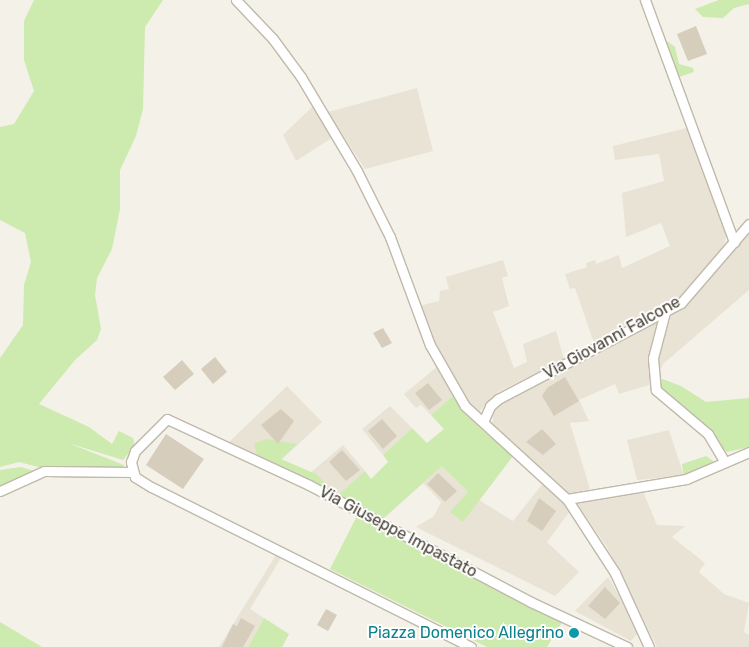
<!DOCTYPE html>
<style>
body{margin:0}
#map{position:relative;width:749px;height:647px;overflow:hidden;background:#f4f1e8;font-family:Rubik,sans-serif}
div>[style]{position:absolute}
.residential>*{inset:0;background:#e9e3d5}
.green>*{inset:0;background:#cdeaaf}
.building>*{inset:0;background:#d7cdbc}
.roads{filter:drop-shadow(1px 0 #c0b9aa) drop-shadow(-1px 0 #c0b9aa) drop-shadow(0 1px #c0b9aa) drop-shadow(0 -1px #c0b9aa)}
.minor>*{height:9px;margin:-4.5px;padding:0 4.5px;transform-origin:4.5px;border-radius:4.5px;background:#fff}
.dots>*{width:14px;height:14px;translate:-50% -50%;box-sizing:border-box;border:2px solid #fff;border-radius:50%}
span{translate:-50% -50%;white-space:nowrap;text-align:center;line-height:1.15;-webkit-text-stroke:4px #fff;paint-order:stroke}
.street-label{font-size:16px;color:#484236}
.culture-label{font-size:16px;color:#0d838f}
.right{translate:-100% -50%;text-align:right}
</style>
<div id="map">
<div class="residential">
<i style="clip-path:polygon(417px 88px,433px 151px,365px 169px,328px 112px)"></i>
<i style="clip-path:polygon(314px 105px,335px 136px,296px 161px,283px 135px)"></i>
<i style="clip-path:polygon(691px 127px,726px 236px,724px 247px,687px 292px,672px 302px,579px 352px,498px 392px,479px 412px,472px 407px,443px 362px,419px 306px,439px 301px,440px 291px,449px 289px,446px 277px,503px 260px,508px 276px,502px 278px,509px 306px,493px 312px,514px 368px,527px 362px,523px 344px,556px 331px,564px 359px,594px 343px,575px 288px,570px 289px,565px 274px,587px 267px,586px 263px,595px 260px,596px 264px,619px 255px,622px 268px,670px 246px,661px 223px,626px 237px,622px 193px,664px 181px,659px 154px,615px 160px,613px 146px)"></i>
<i style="clip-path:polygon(749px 227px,749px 290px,663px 364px,656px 383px,619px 394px,615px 384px,579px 400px,589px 421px,570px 423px,590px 489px,569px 494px,492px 427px,494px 407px,515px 393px,677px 308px)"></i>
<i style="clip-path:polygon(438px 366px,454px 395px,431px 415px,421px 405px,416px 408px,404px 394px)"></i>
<i style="clip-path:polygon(287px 386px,322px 422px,275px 466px,227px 444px)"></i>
<i style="clip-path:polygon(390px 406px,412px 428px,383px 455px,362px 429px)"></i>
<i style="clip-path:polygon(669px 430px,684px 476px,637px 480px,627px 440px)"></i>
<i style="clip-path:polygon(343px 445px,365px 471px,337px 496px,303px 479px)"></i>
<i style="clip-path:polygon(442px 466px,468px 492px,463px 522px,479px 500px,513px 521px,544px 482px,570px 511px,547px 542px,579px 572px,555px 596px,416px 527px,434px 516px,441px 502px,423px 483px)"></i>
<i style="clip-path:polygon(641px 487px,657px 525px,685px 526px,672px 537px,705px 563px,699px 572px,724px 594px,749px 603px,744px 632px,749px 635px,749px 647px,657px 647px,607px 547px,574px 499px)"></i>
<i style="clip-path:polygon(279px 550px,284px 553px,250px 609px,264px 618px,248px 647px,219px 647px)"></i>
<i style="clip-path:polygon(608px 577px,640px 631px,631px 641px,575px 611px)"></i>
</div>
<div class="green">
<i style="clip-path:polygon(34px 0,163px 0,145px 27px,143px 109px,136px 136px,120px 170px,120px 209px,112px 249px,97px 278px,95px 295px,101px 329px,97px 340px,75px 360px,39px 404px,89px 427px,112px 444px,119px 431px,133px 438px,135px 446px,123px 460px,68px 443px,124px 465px,122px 469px,42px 468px,19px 462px,0 467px,0 358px,23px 325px,24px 285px,31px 262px,25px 233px,0 220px,0 127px,14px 124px,34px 91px,24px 60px,24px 21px)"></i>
<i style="clip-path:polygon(719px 0,749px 0,749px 4px,734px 8px,723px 18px,703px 17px,695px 9px)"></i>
<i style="clip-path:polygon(667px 41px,675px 47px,679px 64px,693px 68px,694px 72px,679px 77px,664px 42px)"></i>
<i style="clip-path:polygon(657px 377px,681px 386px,706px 402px,749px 398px,749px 447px,727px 452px,660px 392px)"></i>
<i style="clip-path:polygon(454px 395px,483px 431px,513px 456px,463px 522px,450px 512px,468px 492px,442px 466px,383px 519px,337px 496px,365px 471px,371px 479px,388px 462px,383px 455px,412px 428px,427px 443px,444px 429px,431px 415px)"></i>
<i style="clip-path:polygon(266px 439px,297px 444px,281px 459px,316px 474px,332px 490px,328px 492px,258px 458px,254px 444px)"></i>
<i style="clip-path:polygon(706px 456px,717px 464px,684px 476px,682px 464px)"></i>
<i style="clip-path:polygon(21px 467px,34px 471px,0 488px,0 470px)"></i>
<i style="clip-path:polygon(358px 514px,564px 619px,547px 647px,487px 647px,330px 569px)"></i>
<i style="clip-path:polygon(264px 618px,289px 634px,282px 647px,248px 647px)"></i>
<i style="clip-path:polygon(0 622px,42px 647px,0 647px)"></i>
</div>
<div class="building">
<i style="clip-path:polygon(696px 26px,707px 54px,688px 61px,677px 34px)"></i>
<i style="clip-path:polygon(383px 328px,392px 343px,382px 348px,373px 333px)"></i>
<i style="clip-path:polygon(215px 357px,227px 372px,213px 384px,201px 369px)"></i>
<i style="clip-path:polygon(182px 360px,194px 374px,175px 390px,163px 377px)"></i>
<i style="clip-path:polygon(565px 377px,579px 401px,554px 416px,542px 396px,547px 388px)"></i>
<i style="clip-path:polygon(428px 383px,442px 400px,429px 410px,415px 393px)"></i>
<i style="clip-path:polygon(281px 409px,294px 421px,278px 444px,261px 425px)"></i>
<i style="clip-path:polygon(382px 419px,397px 436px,383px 449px,368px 431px)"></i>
<i style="clip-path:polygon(542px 429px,556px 444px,543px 455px,526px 442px)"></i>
<i style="clip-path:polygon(166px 434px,204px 459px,183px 489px,146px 465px)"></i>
<i style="clip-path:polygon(342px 450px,360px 470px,346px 481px,329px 462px)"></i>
<i style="clip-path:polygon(438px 473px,457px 491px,445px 502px,427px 484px)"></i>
<i style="clip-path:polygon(539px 498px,556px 511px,542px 531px,527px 521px)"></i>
<i style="clip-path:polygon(605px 587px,620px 603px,605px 619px,588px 606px)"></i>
<i style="clip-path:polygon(326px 609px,337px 615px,328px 631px,317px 625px)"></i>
<i style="clip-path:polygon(241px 618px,255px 626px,243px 647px,222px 647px,233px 624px,237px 626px)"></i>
</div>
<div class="roads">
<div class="minor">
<i style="left:236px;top:0;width:54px;rotate:46.5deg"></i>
<i style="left:273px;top:39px;width:47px;rotate:53.6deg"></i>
<i style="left:301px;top:77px;width:109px;rotate:59.2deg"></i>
<i style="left:357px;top:171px;width:74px;rotate:63.4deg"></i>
<i style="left:390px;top:237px;width:115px;rotate:69.7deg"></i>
<i style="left:430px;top:345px;width:70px;rotate:60.2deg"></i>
<i style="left:465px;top:406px;width:138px;rotate:42.4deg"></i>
<i style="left:567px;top:499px;width:88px;rotate:57deg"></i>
<i style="left:615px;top:573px;width:81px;rotate:65.3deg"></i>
<i style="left:645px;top:0;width:258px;rotate:69.8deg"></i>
<i style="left:665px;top:312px;width:48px;rotate:104.6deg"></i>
<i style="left:653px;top:358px;width:32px;rotate:85deg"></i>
<i style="left:656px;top:390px;width:68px;rotate:40.2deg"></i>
<i style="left:708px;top:434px;width:31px;rotate:59deg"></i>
<i style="left:483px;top:422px;width:17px;rotate:-66deg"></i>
<i style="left:490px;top:406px;width:11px;rotate:-41deg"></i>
<i style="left:498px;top:399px;width:207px;rotate:-27.7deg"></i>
<i style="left:681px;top:303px;width:104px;rotate:-49.3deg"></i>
<i style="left:0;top:491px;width:48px;rotate:-24.4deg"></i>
<i style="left:44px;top:471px;width:89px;rotate:0.6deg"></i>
<i style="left:567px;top:499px;width:121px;rotate:-9.5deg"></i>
<i style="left:686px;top:479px;width:69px;rotate:-23.2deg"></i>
<i style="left:471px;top:647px;width:358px;rotate:-153.4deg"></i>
<i style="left:151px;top:487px;width:19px;rotate:-148deg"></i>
<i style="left:135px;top:477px;width:16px;rotate:-105deg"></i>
<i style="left:131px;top:462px;width:12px;rotate:-70deg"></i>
<i style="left:135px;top:451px;width:45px;rotate:-45deg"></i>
<i style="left:167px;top:419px;width:157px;rotate:24.9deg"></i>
<i style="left:309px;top:485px;width:251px;rotate:27.8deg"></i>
<i style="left:531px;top:602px;width:106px;rotate:25.1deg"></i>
</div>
</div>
<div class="dots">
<i style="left:574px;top:633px;background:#0f9aa8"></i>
</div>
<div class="street-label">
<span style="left:612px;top:338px;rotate:-29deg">Via Giovanni Falcone</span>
<span style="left:398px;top:532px;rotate:28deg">Via Giuseppe Impastato</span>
</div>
<div class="culture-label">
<span class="right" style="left:564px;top:633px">Piazza Domenico Allegrino</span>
</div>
</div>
